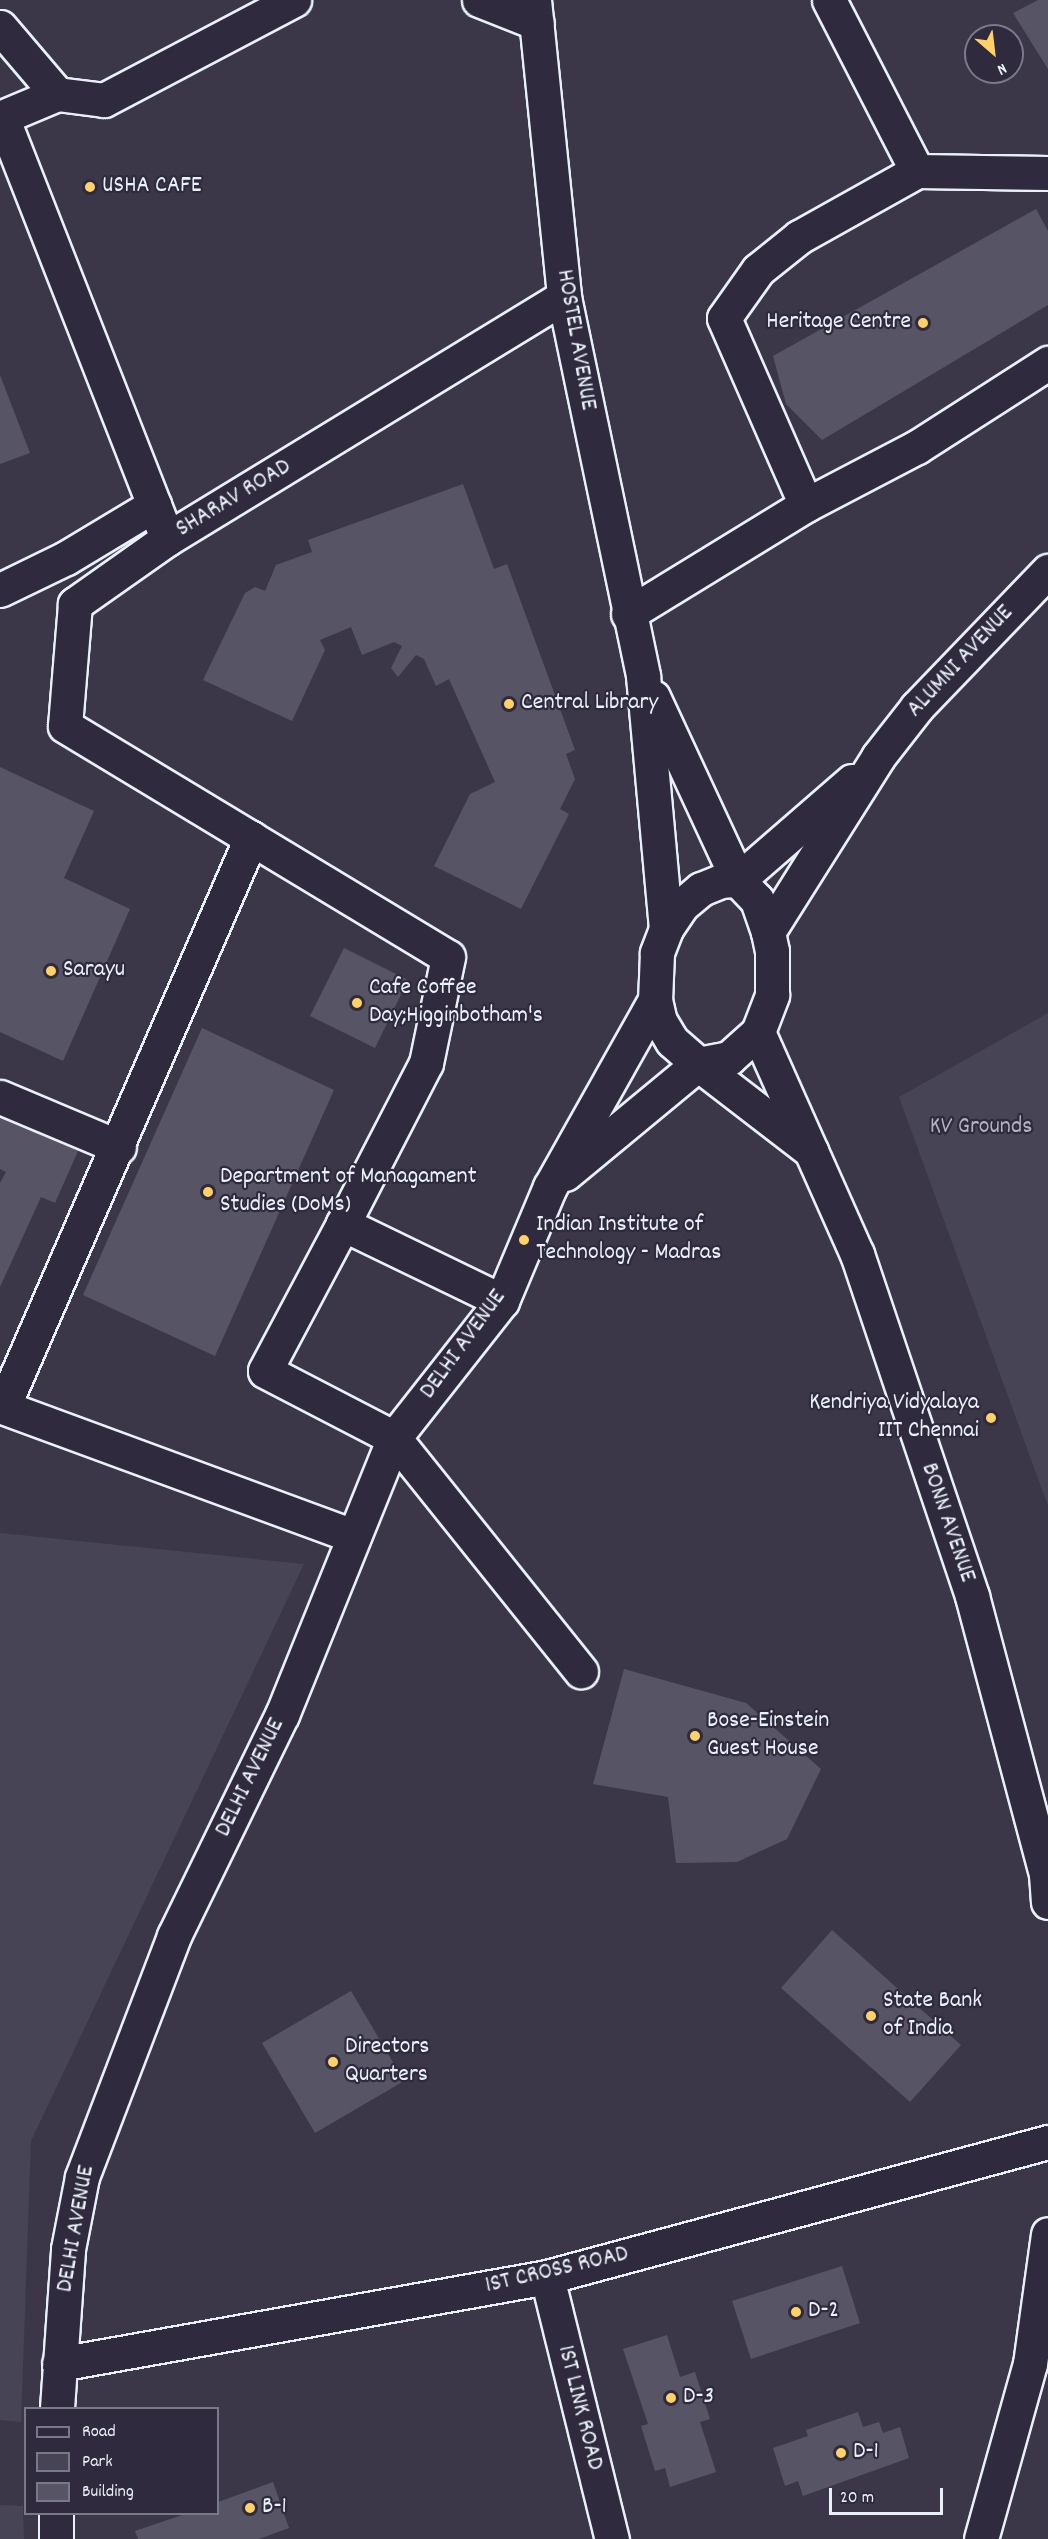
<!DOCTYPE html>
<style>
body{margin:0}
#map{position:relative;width:1048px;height:2539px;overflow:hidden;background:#2f2a3d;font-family:Dekko,sans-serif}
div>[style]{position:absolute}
.built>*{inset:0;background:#3b3749}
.green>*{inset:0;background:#464455}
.building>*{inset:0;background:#575565}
.roads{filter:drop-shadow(2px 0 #e8f1f8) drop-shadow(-2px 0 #e8f1f8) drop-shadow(0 2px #e8f1f8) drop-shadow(0 -2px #e8f1f8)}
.minor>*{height:33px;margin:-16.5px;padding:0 16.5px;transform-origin:16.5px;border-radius:16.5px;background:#2f2a3d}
.dots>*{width:16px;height:16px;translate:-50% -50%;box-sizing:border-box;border:3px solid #2f2a3d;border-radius:50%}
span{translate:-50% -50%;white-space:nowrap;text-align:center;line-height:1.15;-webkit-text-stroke:4.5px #2f2a3d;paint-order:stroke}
.poi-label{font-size:24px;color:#e8f1f8}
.left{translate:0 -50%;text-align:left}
.right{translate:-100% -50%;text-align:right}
.street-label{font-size:24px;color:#e8f1f8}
.park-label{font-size:24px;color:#afb4bf}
.legend{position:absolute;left:24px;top:2407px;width:195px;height:108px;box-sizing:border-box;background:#2f2a3d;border:2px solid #797a88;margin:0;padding:8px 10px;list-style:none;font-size:18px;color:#e8f1f8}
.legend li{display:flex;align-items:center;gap:12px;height:30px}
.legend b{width:30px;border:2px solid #797a88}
.north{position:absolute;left:964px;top:24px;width:60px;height:60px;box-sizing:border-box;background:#2f2a3d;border:2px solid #797a88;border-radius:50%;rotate:152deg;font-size:16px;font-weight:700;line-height:24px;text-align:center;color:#e8f1f8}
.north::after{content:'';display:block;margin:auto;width:21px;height:27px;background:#ffd166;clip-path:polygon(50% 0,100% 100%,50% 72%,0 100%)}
.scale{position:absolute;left:829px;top:2488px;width:114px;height:27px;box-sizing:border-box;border:3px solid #e8f1f8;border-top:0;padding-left:8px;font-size:18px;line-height:21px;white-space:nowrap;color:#e8f1f8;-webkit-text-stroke:4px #2f2a3d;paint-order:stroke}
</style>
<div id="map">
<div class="built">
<i style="clip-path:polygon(evenodd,0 0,1048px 0,1048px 2539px,0 2539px,0 0,976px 36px,1012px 36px,1012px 72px,976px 72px,976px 36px,0 0,26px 2408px,218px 2408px,218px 2514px,26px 2514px,26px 2408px)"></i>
</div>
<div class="green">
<i style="clip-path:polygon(1048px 1013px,1048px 1506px,899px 1097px)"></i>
<i style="clip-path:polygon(0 1533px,304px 1564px,31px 2141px,21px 2422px,0 2420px)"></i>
<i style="clip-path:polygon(0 2505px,23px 2506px,24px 2539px,0 2539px)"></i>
</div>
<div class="building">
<i style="clip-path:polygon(1038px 0,1048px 0,1048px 69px,1013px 13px)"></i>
<i style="clip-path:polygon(1036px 209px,1048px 231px,1048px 305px,822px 440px,786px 404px,773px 356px)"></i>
<i style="clip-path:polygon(0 375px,30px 453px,0 464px)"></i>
<i style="clip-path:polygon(463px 484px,494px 569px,507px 564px,575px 750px,566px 754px,575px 779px,560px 809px,569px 814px,521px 909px,434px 866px,470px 794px,495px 782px,449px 679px,436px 686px,424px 659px,416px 655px,398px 677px,391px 668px,402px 646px,394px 642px,362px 655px,351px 627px,320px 640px,325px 650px,292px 721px,203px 680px,245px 593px,255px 587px,265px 591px,276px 565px,312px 552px,308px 540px)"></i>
<i style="clip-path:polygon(0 767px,94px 811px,64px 878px,130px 909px,63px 1061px,0 1032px)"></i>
<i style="clip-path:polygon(344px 948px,408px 980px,375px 1048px,310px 1016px)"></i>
<i style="clip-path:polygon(202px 1028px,334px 1090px,215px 1356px,83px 1295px)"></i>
<i style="clip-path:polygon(0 1116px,78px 1151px,55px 1203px,41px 1197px,0 1287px,0 1183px,6px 1172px,0 1169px)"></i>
<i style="clip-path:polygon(624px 1669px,746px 1703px,821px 1769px,787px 1839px,737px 1862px,676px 1863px,668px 1797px,593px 1784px)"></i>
<i style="clip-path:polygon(832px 1930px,961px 2045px,910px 2102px,781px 1988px)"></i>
<i style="clip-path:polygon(351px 1991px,404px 2081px,315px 2133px,262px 2043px)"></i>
<i style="clip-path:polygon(842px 2266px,860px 2323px,751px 2359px,732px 2301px)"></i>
<i style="clip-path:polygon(667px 2335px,680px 2377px,695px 2372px,710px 2419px,700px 2422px,716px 2472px,670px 2487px,665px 2468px,655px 2471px,641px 2426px,648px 2424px,623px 2349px)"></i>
<i style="clip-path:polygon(858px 2412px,863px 2427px,879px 2422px,883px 2433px,900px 2427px,909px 2458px,803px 2496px,798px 2481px,785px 2486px,773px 2448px,808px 2436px,806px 2430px)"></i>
<i style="clip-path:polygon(273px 2482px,289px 2528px,259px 2539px,138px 2539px,135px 2531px,185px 2514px,218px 2514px,218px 2502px)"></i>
</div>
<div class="roads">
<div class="minor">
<i style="left:479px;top:0;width:62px;rotate:21.6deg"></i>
<i style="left:534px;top:0;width:299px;rotate:84.2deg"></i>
<i style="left:564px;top:297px;width:387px;rotate:78.2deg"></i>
<i style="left:643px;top:676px;width:254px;rotate:84.8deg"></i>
<i style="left:829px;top:0;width:192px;rotate:62.8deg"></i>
<i style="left:917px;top:171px;width:131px;rotate:0.9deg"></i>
<i style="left:0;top:27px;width:88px;rotate:49.6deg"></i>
<i style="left:2px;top:117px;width:453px;rotate:68.6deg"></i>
<i style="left:167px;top:539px;width:465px;rotate:-31.4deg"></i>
<i style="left:0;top:118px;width:62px;rotate:-22.8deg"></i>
<i style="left:57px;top:94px;width:47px;rotate:7.3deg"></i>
<i style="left:104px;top:100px;width:215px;rotate:-27.8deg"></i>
<i style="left:806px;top:505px;width:204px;rotate:-113.7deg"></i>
<i style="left:724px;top:318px;width:59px;rotate:-54.7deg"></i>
<i style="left:758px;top:270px;width:53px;rotate:-38.8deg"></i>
<i style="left:799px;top:237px;width:135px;rotate:-29.2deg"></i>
<i style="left:167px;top:539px;width:113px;rotate:144.8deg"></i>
<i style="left:75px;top:604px;width:122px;rotate:94.7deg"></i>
<i style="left:65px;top:726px;width:447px;rotate:31.1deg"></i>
<i style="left:448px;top:957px;width:108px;rotate:101.7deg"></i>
<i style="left:426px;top:1063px;width:181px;rotate:117.3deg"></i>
<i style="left:0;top:590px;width:73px;rotate:-25.9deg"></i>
<i style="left:66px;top:558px;width:103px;rotate:-31.1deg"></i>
<i style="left:628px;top:614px;width:209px;rotate:-31.5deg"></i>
<i style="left:806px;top:505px;width:125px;rotate:-27.6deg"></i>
<i style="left:917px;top:447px;width:156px;rotate:-32.7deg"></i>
<i style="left:653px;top:697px;width:202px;rotate:65.1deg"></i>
<i style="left:738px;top:880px;width:151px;rotate:-41deg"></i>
<i style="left:768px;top:932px;width:34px;rotate:-109deg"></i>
<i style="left:757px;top:900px;width:28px;rotate:-134deg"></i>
<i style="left:738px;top:880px;width:17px;rotate:177deg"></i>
<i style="left:721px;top:881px;width:22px;rotate:158deg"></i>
<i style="left:701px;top:889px;width:25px;rotate:140deg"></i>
<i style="left:682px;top:905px;width:29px;rotate:124deg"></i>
<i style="left:666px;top:929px;width:26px;rotate:111deg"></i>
<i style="left:657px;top:953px;width:47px;rotate:92.4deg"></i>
<i style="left:655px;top:1000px;width:22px;rotate:77deg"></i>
<i style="left:660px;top:1021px;width:23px;rotate:59deg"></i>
<i style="left:672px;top:1041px;width:35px;rotate:41deg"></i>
<i style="left:698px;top:1064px;width:32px;rotate:-11deg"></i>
<i style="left:729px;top:1058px;width:39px;rotate:-42deg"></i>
<i style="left:758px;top:1032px;width:40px;rotate:-69deg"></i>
<i style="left:772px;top:995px;width:44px;rotate:-90deg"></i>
<i style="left:772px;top:951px;width:19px;rotate:-102deg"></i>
<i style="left:768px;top:932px;width:207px;rotate:-57.8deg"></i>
<i style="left:878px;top:757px;width:63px;rotate:-52deg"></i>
<i style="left:917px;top:707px;width:189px;rotate:-46.1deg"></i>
<i style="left:758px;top:1032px;width:243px;rotate:66deg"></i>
<i style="left:857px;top:1254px;width:361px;rotate:71.4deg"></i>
<i style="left:972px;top:1596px;width:288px;rotate:75.1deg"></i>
<i style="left:1046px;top:1874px;width:28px;rotate:86deg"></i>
<i style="left:0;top:1097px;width:129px;rotate:22.8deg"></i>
<i style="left:565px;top:1174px;width:173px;rotate:-39.6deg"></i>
<i style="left:698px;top:1064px;width:143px;rotate:37.6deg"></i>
<i style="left:502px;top:1301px;width:177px;rotate:-154.2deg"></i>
<i style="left:343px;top:1224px;width:166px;rotate:118deg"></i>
<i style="left:265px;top:1371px;width:145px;rotate:27.4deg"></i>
<i style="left:394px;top:1438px;width:299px;rotate:51.3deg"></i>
<i style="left:0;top:1406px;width:377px;rotate:20.2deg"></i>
<i style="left:3px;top:1407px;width:621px;rotate:-66.45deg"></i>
<i style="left:547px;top:2277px;width:270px;rotate:76.1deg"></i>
<i style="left:59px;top:2364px;width:496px;rotate:-10.1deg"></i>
<i style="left:547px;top:2277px;width:519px;rotate:-15.08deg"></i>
<i style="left:57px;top:2408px;width:159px;rotate:-86deg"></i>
<i style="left:68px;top:2249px;width:73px;rotate:-79deg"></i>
<i style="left:82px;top:2177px;width:258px;rotate:-69.1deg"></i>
<i style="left:174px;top:1936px;width:246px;rotate:-64deg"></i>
<i style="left:282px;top:1715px;width:299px;rotate:-68deg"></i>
<i style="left:394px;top:1438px;width:174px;rotate:-51.8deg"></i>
<i style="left:502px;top:1301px;width:124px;rotate:-67.2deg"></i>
<i style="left:550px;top:1187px;width:214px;rotate:-60.7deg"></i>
<i style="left:56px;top:2514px;width:25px;rotate:90deg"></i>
<i style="left:981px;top:2539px;width:182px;rotate:-74.4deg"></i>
<i style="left:1030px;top:2364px;width:131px;rotate:-82.1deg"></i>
</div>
</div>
<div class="dots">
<i style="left:90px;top:187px;background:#ffd166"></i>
<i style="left:923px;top:323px;background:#ffd166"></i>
<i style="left:509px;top:704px;background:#ffd166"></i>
<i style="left:51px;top:971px;background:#ffd166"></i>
<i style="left:357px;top:1003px;background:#ffd166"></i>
<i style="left:208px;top:1192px;background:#ffd166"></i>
<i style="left:524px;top:1240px;background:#ffd166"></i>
<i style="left:991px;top:1418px;background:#ffd166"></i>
<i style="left:695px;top:1736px;background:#ffd166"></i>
<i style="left:871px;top:2016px;background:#ffd166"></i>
<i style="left:333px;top:2062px;background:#ffd166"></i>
<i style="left:796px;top:2312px;background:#ffd166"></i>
<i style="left:671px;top:2398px;background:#ffd166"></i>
<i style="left:841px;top:2453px;background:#ffd166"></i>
<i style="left:250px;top:2508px;background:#ffd166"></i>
</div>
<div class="poi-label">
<span class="left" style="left:102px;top:187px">USHA CAFE</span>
<span class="right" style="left:911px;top:323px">Heritage Centre</span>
<span class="left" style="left:521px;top:704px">Central Library</span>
<span class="left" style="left:63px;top:971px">Sarayu</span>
<span class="left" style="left:369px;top:1003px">Cafe Coffee<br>Day;Higginbotham's</span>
<span class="left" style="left:220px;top:1192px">Department of Managament<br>Studies (DoMs)</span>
<span class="left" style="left:536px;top:1240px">Indian Institute of<br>Technology - Madras</span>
<span class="right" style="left:979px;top:1418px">Kendriya Vidyalaya<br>IIT Chennai</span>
<span class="left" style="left:707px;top:1736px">Bose-Einstein<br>Guest House</span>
<span class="left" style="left:883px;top:2016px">State Bank<br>of India</span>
<span class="left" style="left:345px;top:2062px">Directors<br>Quarters</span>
<span class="left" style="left:808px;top:2312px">D-2</span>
<span class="left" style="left:683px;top:2398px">D-3</span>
<span class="left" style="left:853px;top:2453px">D-1</span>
<span class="left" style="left:262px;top:2508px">B-1</span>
</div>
<div class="street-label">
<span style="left:575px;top:340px;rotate:80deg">HOSTEL AVENUE</span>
<span style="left:234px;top:499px;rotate:-31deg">SHARAV ROAD</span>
<span style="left:961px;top:662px;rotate:-47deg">ALUMNI AVENUE</span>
<span style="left:464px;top:1345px;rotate:-54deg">DELHI AVENUE</span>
<span style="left:947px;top:1523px;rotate:71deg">BONN AVENUE</span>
<span style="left:251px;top:1778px;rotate:-64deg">DELHI AVENUE</span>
<span style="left:77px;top:2229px;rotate:-80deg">DELHI AVENUE</span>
<span style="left:557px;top:2271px;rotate:-13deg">1ST CROSS ROAD</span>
<span style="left:579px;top:2408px;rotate:76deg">1ST LINK ROAD</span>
</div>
<div class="park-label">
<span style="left:981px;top:1128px">KV Grounds</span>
</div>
<ul class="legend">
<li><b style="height:8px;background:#2f2a3d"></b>Road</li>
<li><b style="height:16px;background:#464455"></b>Park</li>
<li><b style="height:16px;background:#575565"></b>Building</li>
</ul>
<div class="north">N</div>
<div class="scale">20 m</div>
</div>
